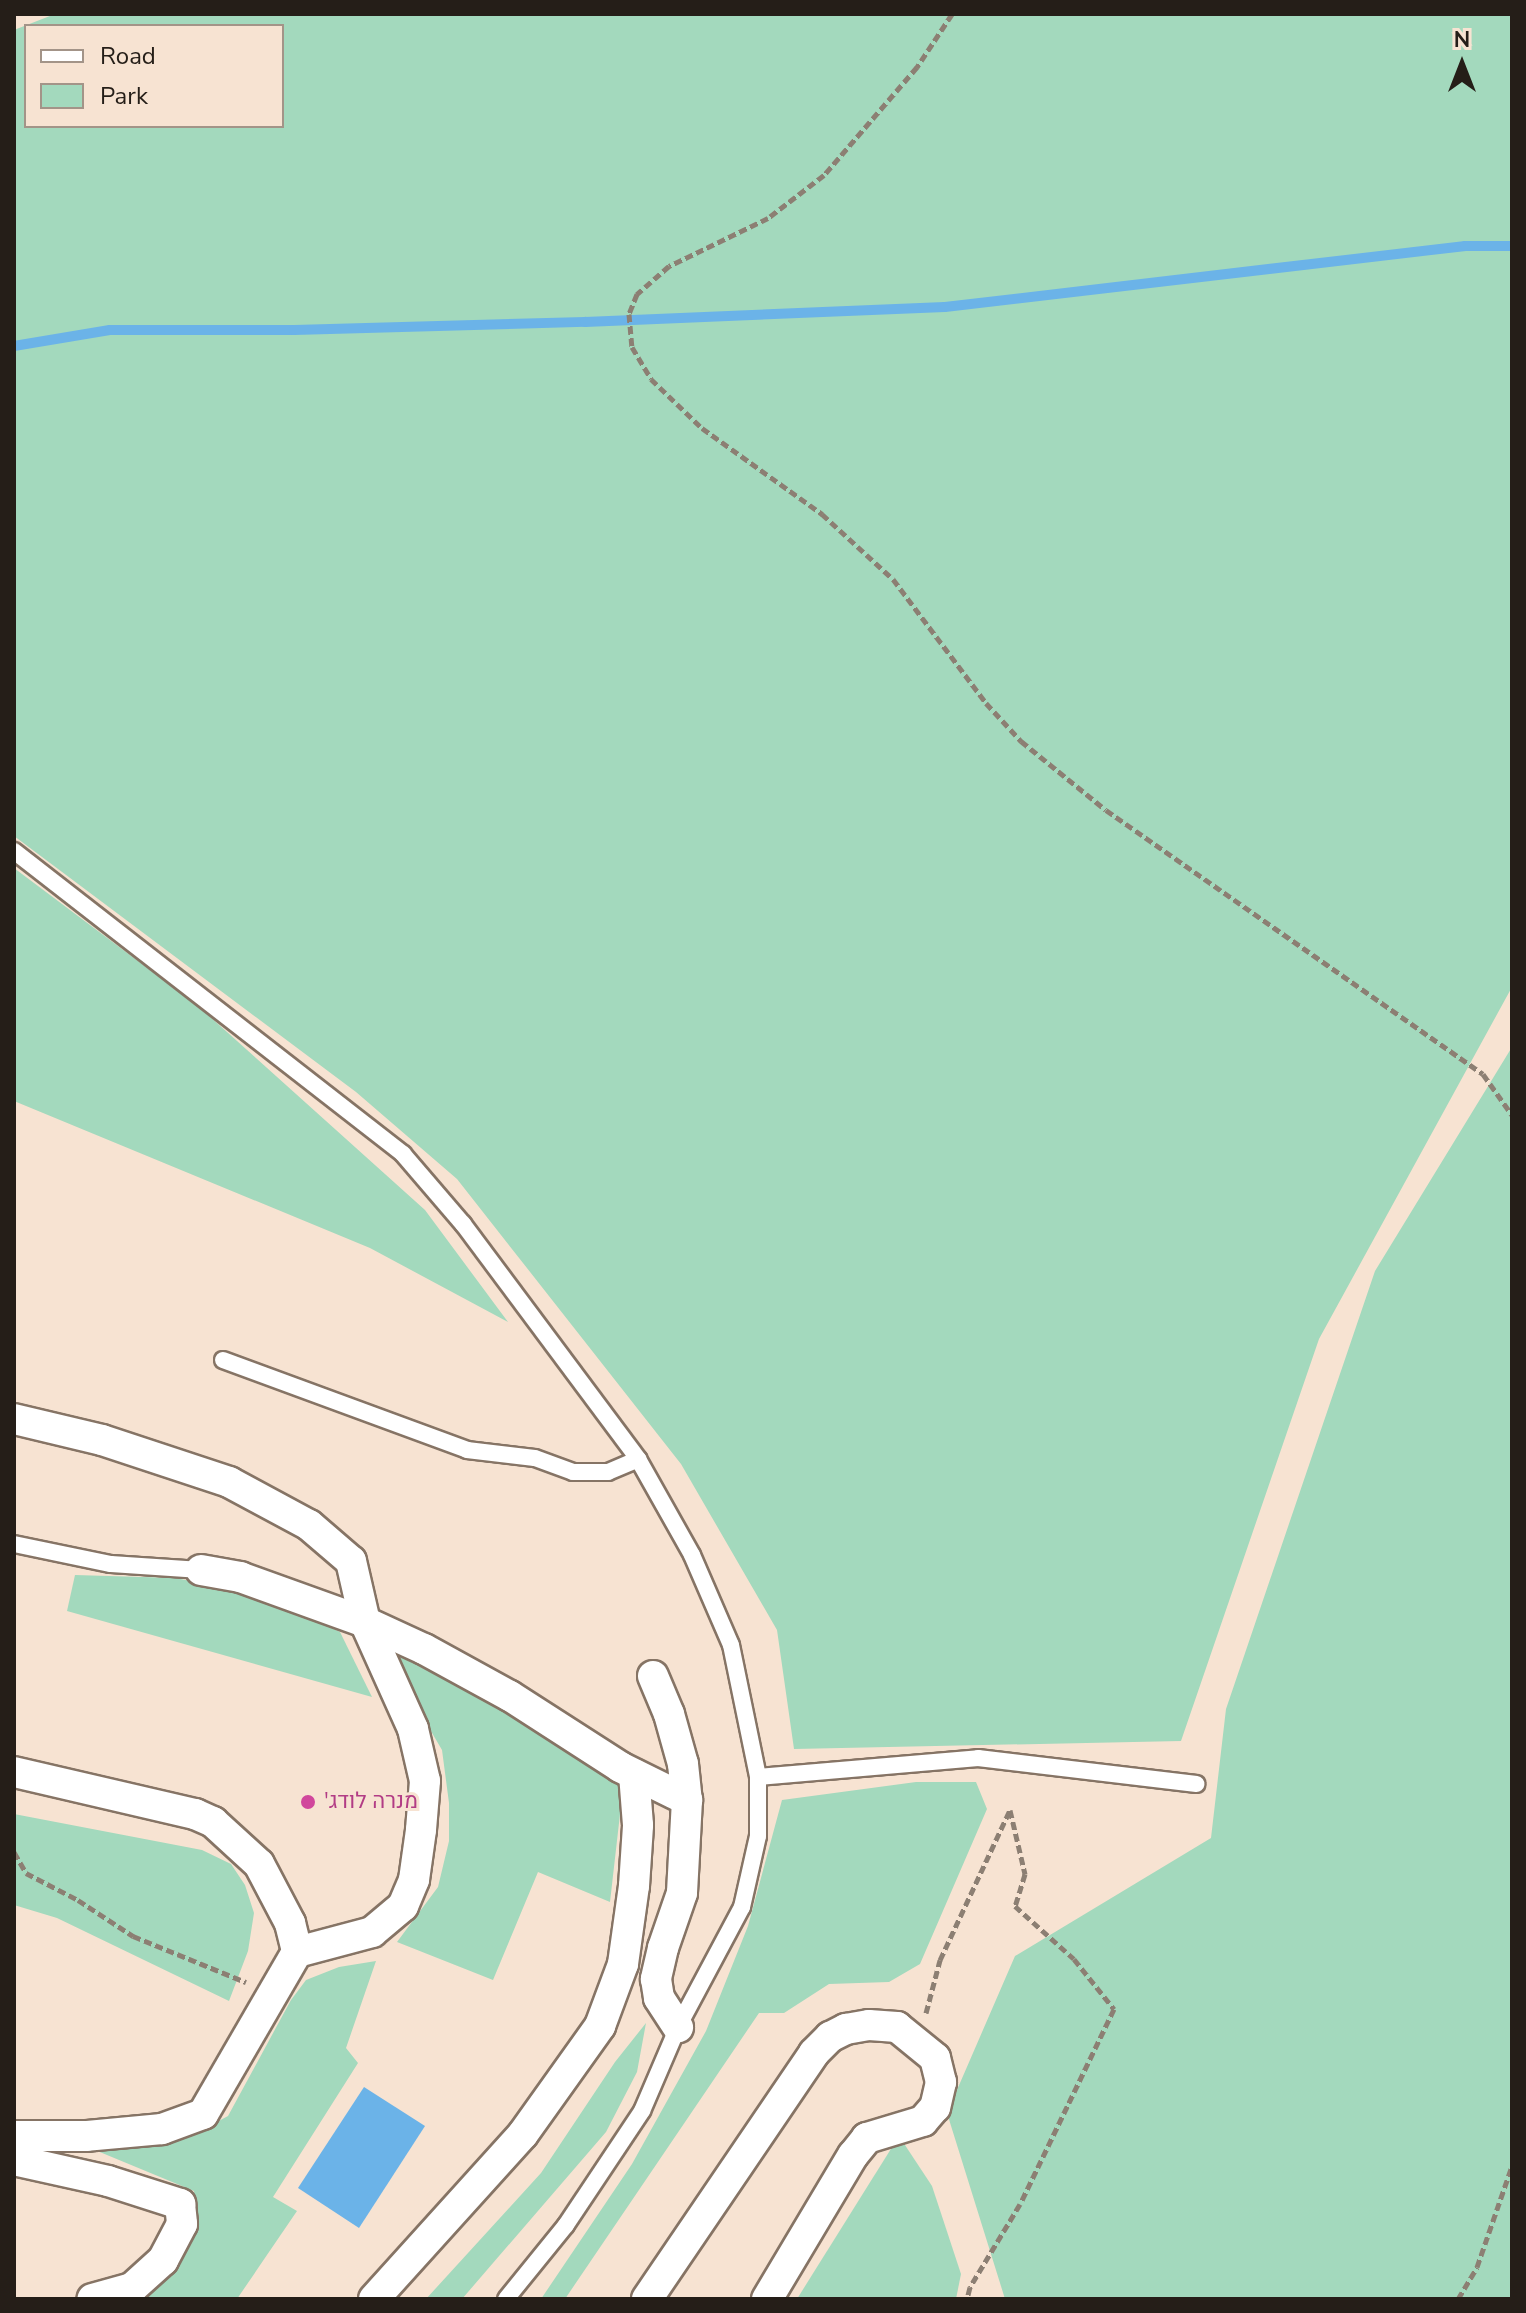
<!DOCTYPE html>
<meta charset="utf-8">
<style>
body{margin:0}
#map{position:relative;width:1526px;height:2313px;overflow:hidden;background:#f7e3d2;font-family:"Nunito Sans",Heebo,sans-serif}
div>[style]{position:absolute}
.green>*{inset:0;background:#a3d9bd}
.water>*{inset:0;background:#6bb3e8}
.stream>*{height:10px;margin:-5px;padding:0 5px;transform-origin:5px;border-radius:5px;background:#6bb3e8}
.path>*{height:5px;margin-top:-2.5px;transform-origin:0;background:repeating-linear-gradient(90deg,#8c7f73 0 8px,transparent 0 12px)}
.roads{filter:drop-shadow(2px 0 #867465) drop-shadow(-2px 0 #867465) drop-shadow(0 2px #867465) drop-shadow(0 -2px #867465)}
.service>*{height:16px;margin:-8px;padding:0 8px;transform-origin:8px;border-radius:8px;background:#fff}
.minor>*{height:30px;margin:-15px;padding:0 15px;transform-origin:15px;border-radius:15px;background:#fff}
.dots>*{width:22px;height:22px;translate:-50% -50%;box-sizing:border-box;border:4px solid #f7e3d2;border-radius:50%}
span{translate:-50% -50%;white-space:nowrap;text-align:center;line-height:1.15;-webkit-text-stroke:6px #f7e3d2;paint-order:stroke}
.hotel-label{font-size:22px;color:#b23c85}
.left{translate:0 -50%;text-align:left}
.frame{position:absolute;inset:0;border:16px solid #251e18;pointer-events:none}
.legend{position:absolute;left:24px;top:24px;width:260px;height:104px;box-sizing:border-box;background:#f7e3d2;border:2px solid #a39488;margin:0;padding:10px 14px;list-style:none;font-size:24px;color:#251e18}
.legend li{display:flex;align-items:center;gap:16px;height:40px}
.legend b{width:40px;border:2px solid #a39488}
.north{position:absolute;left:1422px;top:24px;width:80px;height:80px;-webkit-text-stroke:6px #f7e3d2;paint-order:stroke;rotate:0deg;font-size:22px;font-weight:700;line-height:32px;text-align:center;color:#251e18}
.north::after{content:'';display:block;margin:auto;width:28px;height:36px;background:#251e18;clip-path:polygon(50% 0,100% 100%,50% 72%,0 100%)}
</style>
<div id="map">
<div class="green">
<i style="clip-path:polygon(evenodd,55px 14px,1512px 14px,1512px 987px,1319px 1339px,1181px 1741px,794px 1749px,777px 1630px,681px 1464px,457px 1179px,356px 1092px,14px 836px,14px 30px,55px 14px,26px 26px,282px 26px,282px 126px,26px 126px,26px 26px)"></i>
<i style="clip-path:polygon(14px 868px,198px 1006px,425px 1210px,508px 1322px,370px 1248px,14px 1101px)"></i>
<i style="clip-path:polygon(1512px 1047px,1512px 2299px,1005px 2299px,947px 2113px,1015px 1956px,1211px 1838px,1226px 1709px,1375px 1271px)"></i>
<i style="clip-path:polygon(75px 1575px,176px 1578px,267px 1597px,340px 1632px,372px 1697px,67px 1611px)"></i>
<i style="clip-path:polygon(399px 1655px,459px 1678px,623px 1788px,610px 1902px,538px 1872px,493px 1980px,397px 1942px,438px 1887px,449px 1841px,449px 1803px,442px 1750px,397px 1673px)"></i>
<i style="clip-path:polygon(916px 1782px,976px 1782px,987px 1809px,920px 1964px,889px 1982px,829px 1984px,784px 2013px,759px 2013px,565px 2299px,541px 2299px,632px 2164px,706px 2031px,748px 1926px,782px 1800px)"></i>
<i style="clip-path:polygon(14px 1814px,202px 1850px,231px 1864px,245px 1885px,254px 1913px,248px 1951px,229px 2001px,57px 1918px,14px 1905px)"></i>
<i style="clip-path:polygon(376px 1961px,346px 2048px,358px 2063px,273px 2197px,297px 2211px,237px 2299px,124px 2299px,179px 2255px,196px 2226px,194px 2191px,78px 2143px,155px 2143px,191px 2136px,228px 2116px,291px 2000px,306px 1980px,339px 1967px)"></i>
<i style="clip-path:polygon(646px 2023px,637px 2072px,606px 2132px,462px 2299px,426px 2299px,541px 2173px,615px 2062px)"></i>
<i style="clip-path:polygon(899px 2136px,932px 2186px,961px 2274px,956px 2299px,797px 2299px)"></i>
</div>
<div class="water">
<i style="clip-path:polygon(364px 2087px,425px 2126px,359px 2228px,298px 2188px)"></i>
</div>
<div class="stream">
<i style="left:14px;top:346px;width:97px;rotate:-9.5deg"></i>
<i style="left:110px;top:330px;width:184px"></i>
<i style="left:294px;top:330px;width:291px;rotate:-1.6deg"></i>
<i style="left:585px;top:322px;width:360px;rotate:-2.4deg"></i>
<i style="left:945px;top:307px;width:524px;rotate:-6.69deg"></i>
<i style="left:1465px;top:246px;width:47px"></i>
</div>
<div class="path">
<i style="left:952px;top:14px;width:64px;rotate:123.4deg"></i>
<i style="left:917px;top:67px;width:143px;rotate:130.7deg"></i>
<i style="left:824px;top:175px;width:71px;rotate:142.5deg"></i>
<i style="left:768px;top:218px;width:110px;rotate:154.1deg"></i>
<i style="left:669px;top:266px;width:43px;rotate:138.8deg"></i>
<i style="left:637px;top:294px;width:22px;rotate:112deg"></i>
<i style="left:629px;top:314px;width:33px;rotate:85deg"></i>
<i style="left:632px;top:347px;width:37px;rotate:59deg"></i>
<i style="left:651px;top:379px;width:71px;rotate:43.9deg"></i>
<i style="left:702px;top:428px;width:148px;rotate:35.6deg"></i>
<i style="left:822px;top:514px;width:96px;rotate:42.5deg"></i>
<i style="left:893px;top:579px;width:155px;rotate:53.1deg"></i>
<i style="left:986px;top:703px;width:52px;rotate:47.4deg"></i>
<i style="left:1021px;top:741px;width:109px;rotate:39.1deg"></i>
<i style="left:1106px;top:810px;width:460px;rotate:35deg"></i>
<i style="left:1483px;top:1074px;width:50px;rotate:54.7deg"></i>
<i style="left:14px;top:1852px;width:24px;rotate:60deg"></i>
<i style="left:26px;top:1873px;width:59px;rotate:27.4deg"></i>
<i style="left:78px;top:1900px;width:66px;rotate:33.2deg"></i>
<i style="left:133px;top:1936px;width:122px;rotate:22.2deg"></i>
<i style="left:926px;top:2013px;width:55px;rotate:-75.2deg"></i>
<i style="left:940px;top:1960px;width:166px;rotate:-65deg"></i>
<i style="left:1010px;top:1810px;width:66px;rotate:76.8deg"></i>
<i style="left:1025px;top:1874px;width:34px;rotate:107deg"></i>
<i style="left:1015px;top:1906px;width:79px;rotate:41.9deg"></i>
<i style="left:1074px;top:1959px;width:64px;rotate:51.3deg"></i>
<i style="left:1114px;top:2009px;width:216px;rotate:115.7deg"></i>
<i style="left:1020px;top:2204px;width:97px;rotate:121.1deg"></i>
<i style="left:970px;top:2287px;width:12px;rotate:104deg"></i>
<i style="left:1458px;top:2299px;width:37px;rotate:-59deg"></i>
<i style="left:1477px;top:2267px;width:107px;rotate:-70.9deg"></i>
</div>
<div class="roads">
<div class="service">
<i style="left:14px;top:851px;width:493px;rotate:37.9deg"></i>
<i style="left:403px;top:1154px;width:92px;rotate:49.4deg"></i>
<i style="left:463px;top:1224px;width:293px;rotate:53.3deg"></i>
<i style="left:638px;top:1459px;width:110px;rotate:60.6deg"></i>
<i style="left:692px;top:1555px;width:98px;rotate:66.6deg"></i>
<i style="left:731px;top:1645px;width:135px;rotate:78.4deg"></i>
<i style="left:758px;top:1777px;width:59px;rotate:90deg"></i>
<i style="left:758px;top:1836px;width:73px;rotate:102.7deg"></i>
<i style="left:742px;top:1907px;width:136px;rotate:118.1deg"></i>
<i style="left:678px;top:2027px;width:91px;rotate:113.2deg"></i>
<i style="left:642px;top:2111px;width:137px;rotate:123.7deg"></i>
<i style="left:566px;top:2225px;width:95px;rotate:129deg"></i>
<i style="left:223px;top:1360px;width:260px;rotate:20.2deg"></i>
<i style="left:467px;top:1450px;width:68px;rotate:6.7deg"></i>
<i style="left:535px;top:1458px;width:40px;rotate:20.2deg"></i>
<i style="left:573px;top:1472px;width:35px"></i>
<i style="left:608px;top:1472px;width:33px;rotate:-23deg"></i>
<i style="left:14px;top:1544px;width:99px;rotate:11.7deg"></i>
<i style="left:111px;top:1564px;width:90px;rotate:3.8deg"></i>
<i style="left:758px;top:1777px;width:221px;rotate:-4.9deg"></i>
<i style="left:978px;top:1758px;width:220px;rotate:6.8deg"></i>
</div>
<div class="minor">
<i style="left:14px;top:1419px;width:90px;rotate:13.4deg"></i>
<i style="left:102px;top:1440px;width:134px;rotate:18.3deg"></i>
<i style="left:229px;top:1482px;width:91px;rotate:28.3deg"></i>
<i style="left:309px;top:1525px;width:55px;rotate:40.6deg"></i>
<i style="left:351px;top:1561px;width:63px;rotate:77.1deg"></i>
<i style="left:365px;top:1622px;width:117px;rotate:65.8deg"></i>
<i style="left:413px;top:1729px;width:53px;rotate:77deg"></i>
<i style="left:425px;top:1781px;width:49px;rotate:94.7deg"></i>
<i style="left:421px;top:1830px;width:50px;rotate:98deg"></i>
<i style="left:414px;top:1880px;width:28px;rotate:113deg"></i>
<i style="left:403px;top:1906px;width:40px;rotate:140deg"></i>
<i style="left:372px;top:1932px;width:78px;rotate:165.1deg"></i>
<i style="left:201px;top:1570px;width:40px;rotate:10deg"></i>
<i style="left:240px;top:1577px;width:133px;rotate:19.8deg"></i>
<i style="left:365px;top:1622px;width:65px;rotate:24.6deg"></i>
<i style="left:424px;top:1649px;width:98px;rotate:28.7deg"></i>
<i style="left:510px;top:1696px;width:131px;rotate:32.8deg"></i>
<i style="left:620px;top:1767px;width:75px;rotate:26.2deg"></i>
<i style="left:653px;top:1676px;width:41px;rotate:67.2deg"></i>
<i style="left:669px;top:1714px;width:52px;rotate:74.4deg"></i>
<i style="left:683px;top:1764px;width:36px;rotate:84deg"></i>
<i style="left:687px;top:1800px;width:93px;rotate:93.1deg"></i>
<i style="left:682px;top:1893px;width:58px;rotate:109.1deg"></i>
<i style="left:663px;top:1948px;width:32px;rotate:103deg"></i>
<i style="left:656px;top:1979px;width:19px;rotate:81deg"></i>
<i style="left:659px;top:1998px;width:35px;rotate:57deg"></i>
<i style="left:14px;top:1772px;width:186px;rotate:13.1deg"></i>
<i style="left:195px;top:1814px;width:20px;rotate:24deg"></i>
<i style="left:213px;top:1822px;width:62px;rotate:42.4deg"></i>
<i style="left:259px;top:1864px;width:67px;rotate:62.3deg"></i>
<i style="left:290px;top:1923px;width:30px;rotate:76deg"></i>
<i style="left:297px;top:1952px;width:187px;rotate:120.1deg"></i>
<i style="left:203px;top:2114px;width:44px;rotate:159.9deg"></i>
<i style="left:162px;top:2129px;width:75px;rotate:174.7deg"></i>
<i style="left:87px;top:2136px;width:73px;rotate:180deg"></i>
<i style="left:14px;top:2160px;width:96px;rotate:12.6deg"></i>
<i style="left:108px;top:2181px;width:76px;rotate:17.7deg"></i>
<i style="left:180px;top:2204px;width:20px;rotate:84deg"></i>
<i style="left:182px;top:2224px;width:41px;rotate:117.8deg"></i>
<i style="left:163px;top:2260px;width:42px;rotate:137.9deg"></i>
<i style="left:132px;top:2288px;width:41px;rotate:164.6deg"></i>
<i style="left:374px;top:2299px;width:222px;rotate:-47.9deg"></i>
<i style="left:523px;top:2134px;width:133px;rotate:-54.5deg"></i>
<i style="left:600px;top:2026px;width:66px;rotate:-69.6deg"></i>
<i style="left:623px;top:1964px;width:79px;rotate:-82deg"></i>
<i style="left:634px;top:1886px;width:61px;rotate:-86.2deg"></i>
<i style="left:638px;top:1825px;width:51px;rotate:-94.5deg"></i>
<i style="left:647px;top:2299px;width:297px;rotate:-55.8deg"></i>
<i style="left:814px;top:2053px;width:23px;rotate:-45deg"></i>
<i style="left:830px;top:2037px;width:18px;rotate:-27deg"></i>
<i style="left:846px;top:2029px;width:23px;rotate:-10deg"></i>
<i style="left:869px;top:2025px;width:28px;rotate:4deg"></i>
<i style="left:897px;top:2027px;width:49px;rotate:39.2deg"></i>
<i style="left:935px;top:2058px;width:25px;rotate:76deg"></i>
<i style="left:941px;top:2082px;width:26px;rotate:103deg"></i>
<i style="left:935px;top:2107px;width:18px;rotate:131deg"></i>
<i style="left:923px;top:2121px;width:59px;rotate:163.1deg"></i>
<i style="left:867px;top:2138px;width:22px;rotate:129deg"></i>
<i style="left:853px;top:2155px;width:168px;rotate:120.8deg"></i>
</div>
</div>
<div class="dots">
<i style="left:308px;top:1802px;background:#d1479c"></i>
</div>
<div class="hotel-label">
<span class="left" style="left:324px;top:1802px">'מנרה לודג</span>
</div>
<div class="frame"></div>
<ul class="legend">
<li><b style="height:10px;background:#fff"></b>Road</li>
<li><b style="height:22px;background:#a3d9bd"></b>Park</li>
</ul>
<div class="north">N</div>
</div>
